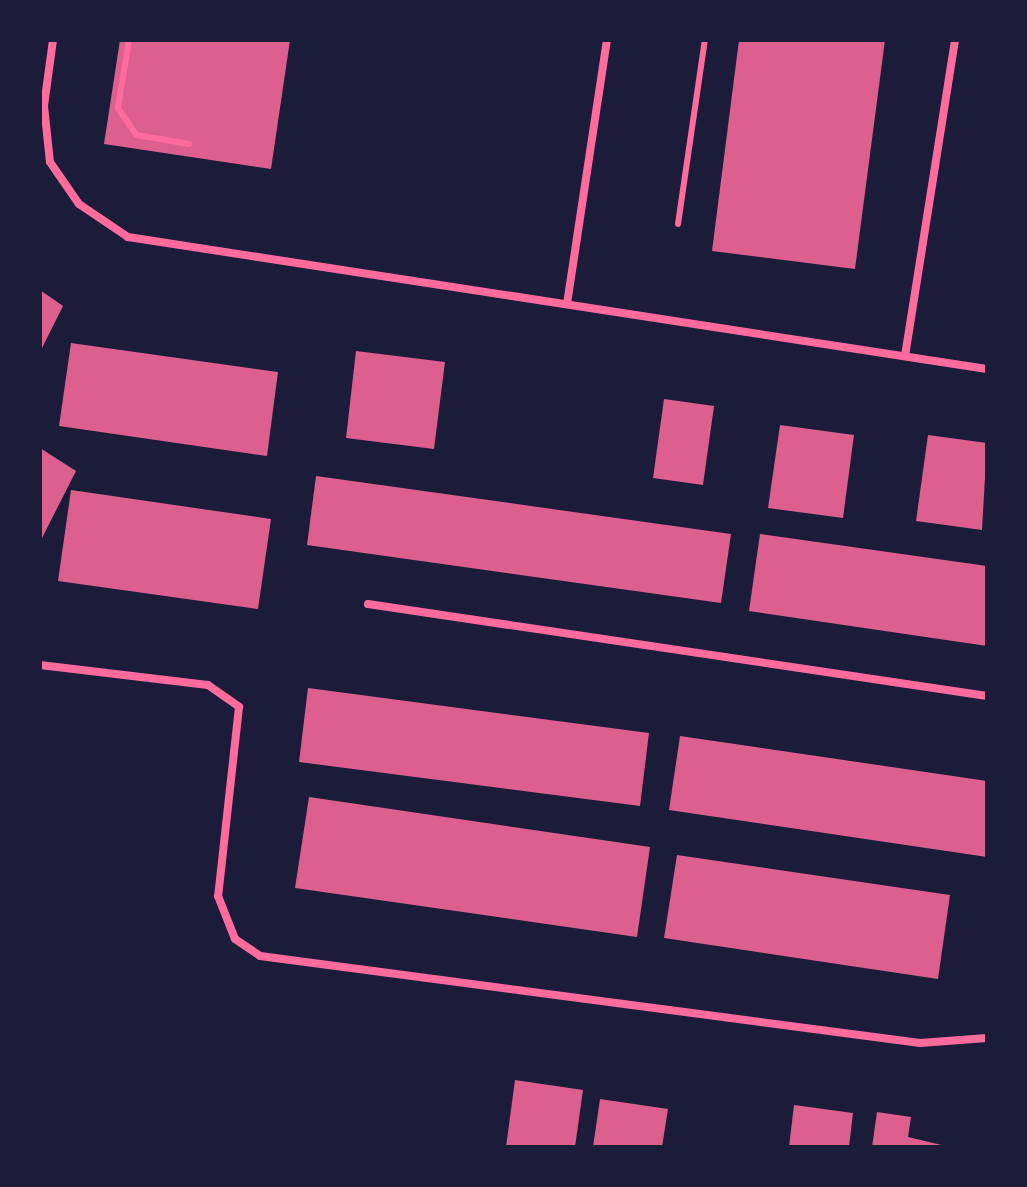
<!DOCTYPE html>
<style>
body{margin:0}
#map{position:relative;width:1027px;height:1187px;overflow:hidden;background:#1b1b3a;font-family:"Noto Sans",sans-serif}
div>[style]{position:absolute}
.building>*{inset:0;background:#dd5f8e}
.service>*{height:6px;margin:-3px;padding:0 3px;transform-origin:3px;border-radius:3px;background:#ff6b9d}
.minor>*{height:8px;margin:-4px;padding:0 4px;transform-origin:4px;border-radius:4px;background:#ff6b9d}
span{translate:-50% -50%;white-space:nowrap;text-align:center;line-height:1.15;-webkit-text-stroke:6px #1b1b3a;paint-order:stroke}
.frame{position:absolute;inset:0;border:42px solid #1b1b3a;pointer-events:none}
</style>
<div id="map">
<div class="building">
<i style="clip-path:polygon(120px 40px,290px 40px,271px 169px,104px 144px)"></i>
<i style="clip-path:polygon(739px 40px,885px 40px,855px 269px,712px 251px)"></i>
<i style="clip-path:polygon(40px 290px,63px 306px,40px 352px)"></i>
<i style="clip-path:polygon(71px 343px,278px 372px,267px 456px,59px 426px)"></i>
<i style="clip-path:polygon(356px 351px,445px 362px,434px 449px,346px 438px)"></i>
<i style="clip-path:polygon(664px 399px,714px 406px,703px 485px,653px 478px)"></i>
<i style="clip-path:polygon(780px 425px,854px 435px,843px 518px,768px 508px)"></i>
<i style="clip-path:polygon(928px 435px,987px 443px,982px 530px,916px 521px)"></i>
<i style="clip-path:polygon(40px 448px,76px 471px,40px 542px)"></i>
<i style="clip-path:polygon(316px 476px,731px 534px,721px 603px,307px 545px)"></i>
<i style="clip-path:polygon(71px 490px,271px 519px,258px 609px,58px 581px)"></i>
<i style="clip-path:polygon(760px 534px,987px 566px,987px 646px,749px 611px)"></i>
<i style="clip-path:polygon(308px 688px,649px 733px,640px 806px,299px 762px)"></i>
<i style="clip-path:polygon(680px 736px,987px 781px,987px 857px,669px 810px)"></i>
<i style="clip-path:polygon(309px 797px,650px 847px,637px 937px,295px 888px)"></i>
<i style="clip-path:polygon(677px 855px,950px 895px,938px 979px,664px 938px)"></i>
<i style="clip-path:polygon(515px 1080px,583px 1090px,575px 1147px,506px 1147px)"></i>
<i style="clip-path:polygon(600px 1099px,668px 1109px,662px 1147px,593px 1147px)"></i>
<i style="clip-path:polygon(794px 1105px,853px 1113px,849px 1147px,789px 1147px)"></i>
<i style="clip-path:polygon(877px 1112px,911px 1117px,908px 1137px,950px 1147px,872px 1147px)"></i>
</div>
<div class="service">
<i style="left:129px;top:40px;width:69px;rotate:99.2deg"></i>
<i style="left:118px;top:108px;width:32px;rotate:56deg"></i>
<i style="left:136px;top:135px;width:54px;rotate:9.6deg"></i>
<i style="left:678px;top:224px;width:186px;rotate:-81.7deg"></i>
</div>
<div class="minor">
<i style="left:53px;top:40px;width:67px;rotate:97.8deg"></i>
<i style="left:44px;top:106px;width:56px;rotate:83.9deg"></i>
<i style="left:50px;top:162px;width:51px;rotate:55.4deg"></i>
<i style="left:79px;top:204px;width:59px;rotate:34deg"></i>
<i style="left:128px;top:237px;width:869px;rotate:8.74deg"></i>
<i style="left:567px;top:304px;width:267px;rotate:-81.4deg"></i>
<i style="left:905px;top:356px;width:320px;rotate:-81deg"></i>
<i style="left:368px;top:604px;width:626px;rotate:8.45deg"></i>
<i style="left:40px;top:665px;width:169px;rotate:6.8deg"></i>
<i style="left:208px;top:685px;width:38px;rotate:35deg"></i>
<i style="left:239px;top:707px;width:190px;rotate:96.3deg"></i>
<i style="left:218px;top:896px;width:46px;rotate:68.4deg"></i>
<i style="left:235px;top:939px;width:30px;rotate:34deg"></i>
<i style="left:260px;top:956px;width:666px;rotate:7.51deg"></i>
<i style="left:920px;top:1043px;width:67px;rotate:-4.3deg"></i>
</div>
<div class="frame"></div>
</div>
